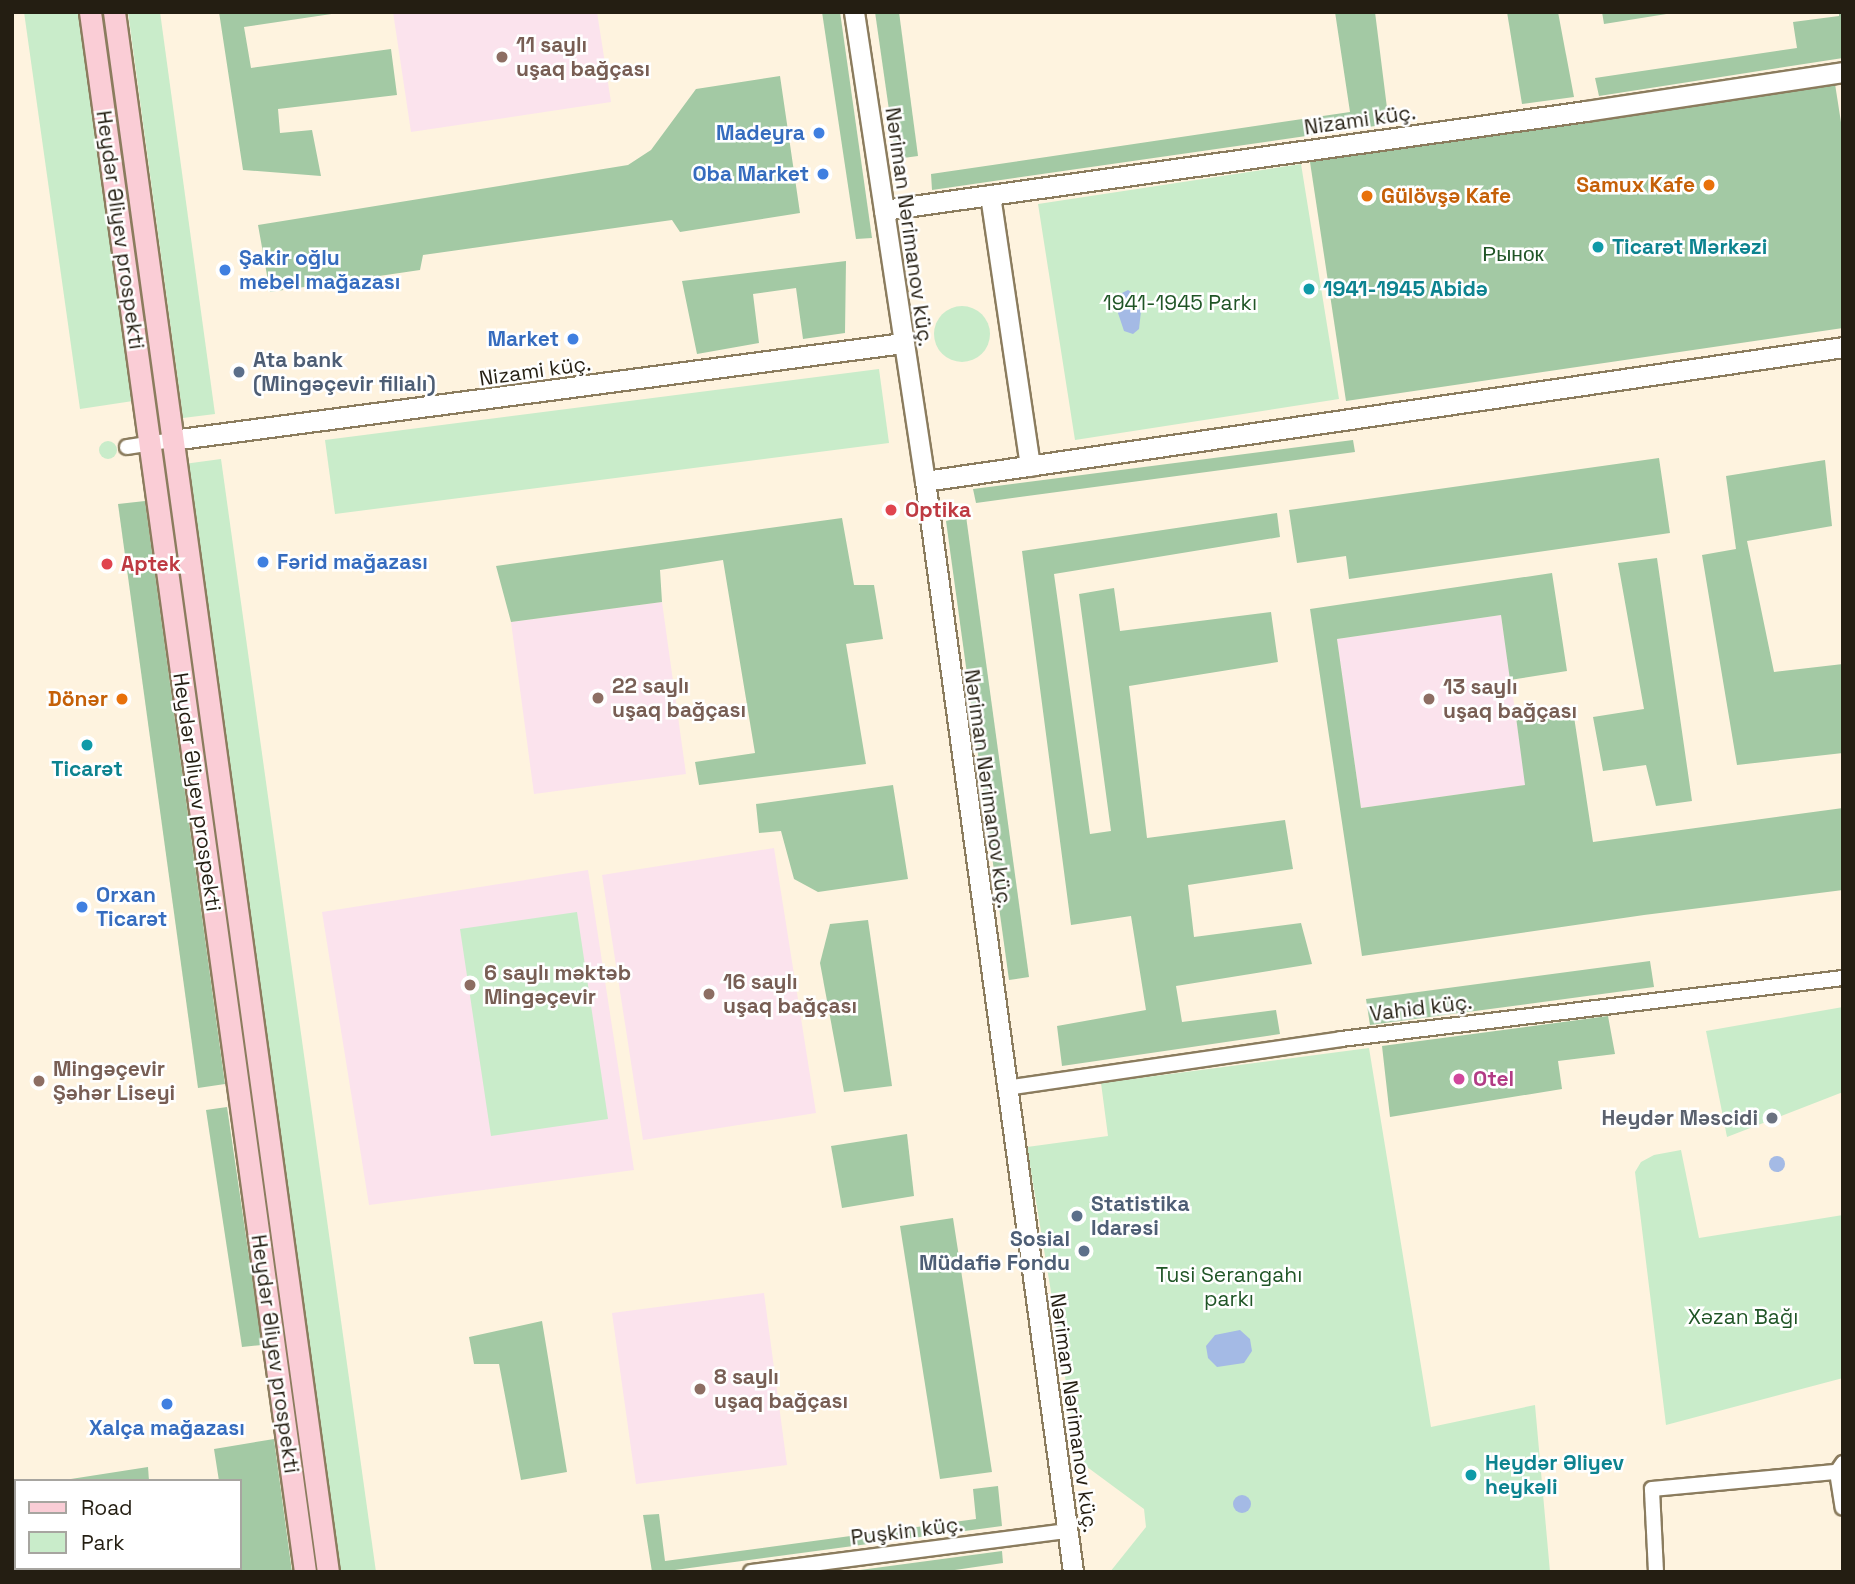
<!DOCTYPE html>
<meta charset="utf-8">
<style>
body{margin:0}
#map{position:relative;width:1855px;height:1584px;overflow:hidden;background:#fef3df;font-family:"Space Grotesk",sans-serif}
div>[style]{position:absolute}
.education>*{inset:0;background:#fbe3ed}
.green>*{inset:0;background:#c9ecca}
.round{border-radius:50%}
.forest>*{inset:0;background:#a3c9a4}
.water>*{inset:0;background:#a4bae5}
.roads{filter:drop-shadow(2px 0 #8b7c5e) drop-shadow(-2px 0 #8b7c5e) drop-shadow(0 2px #8b7c5e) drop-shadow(0 -2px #8b7c5e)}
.street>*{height:14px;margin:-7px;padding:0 7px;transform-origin:7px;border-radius:7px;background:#fff}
.secondary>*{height:19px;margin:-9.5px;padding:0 9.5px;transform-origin:9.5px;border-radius:9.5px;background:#fff}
.primary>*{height:21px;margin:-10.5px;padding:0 10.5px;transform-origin:10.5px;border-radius:10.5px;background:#facdd6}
.dots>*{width:19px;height:19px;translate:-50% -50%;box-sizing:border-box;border:4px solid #fff;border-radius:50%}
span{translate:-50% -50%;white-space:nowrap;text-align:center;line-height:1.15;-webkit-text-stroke:5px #fff;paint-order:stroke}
.education-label{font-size:21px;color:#785e54;font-weight:700}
.left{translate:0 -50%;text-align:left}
.street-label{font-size:21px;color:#241e12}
.shop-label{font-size:21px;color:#366cbe;font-weight:700}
.right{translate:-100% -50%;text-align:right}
.food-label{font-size:21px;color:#c56008;font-weight:700}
.culture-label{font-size:21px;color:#0d838f;font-weight:700}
.park-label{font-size:21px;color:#205526}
.service-label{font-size:21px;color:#4e5e75;font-weight:700}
.health-label{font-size:21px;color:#be3a42;font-weight:700}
.hotel-label{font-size:21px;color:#b23c85;font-weight:700}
.worship-label{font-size:21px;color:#5b616d;font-weight:700}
.frame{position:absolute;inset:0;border:14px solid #241e12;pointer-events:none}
.legend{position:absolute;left:14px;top:1479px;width:228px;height:91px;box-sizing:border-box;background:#fff;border:2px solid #a7a5a0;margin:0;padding:9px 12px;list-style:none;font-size:21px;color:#241e12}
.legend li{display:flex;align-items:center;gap:14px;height:35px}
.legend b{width:35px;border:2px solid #a7a5a0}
</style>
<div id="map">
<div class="education">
<i style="clip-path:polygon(393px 12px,597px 12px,611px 102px,411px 132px)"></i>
<i style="clip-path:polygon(662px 602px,686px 774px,534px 794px,511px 622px)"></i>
<i style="clip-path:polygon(1501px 615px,1526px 785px,1361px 808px,1337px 639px)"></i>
<i style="clip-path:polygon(774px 848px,816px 1113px,643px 1140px,602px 875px)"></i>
<i style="clip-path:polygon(588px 870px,634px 1170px,369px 1205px,322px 912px)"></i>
<i style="clip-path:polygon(764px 1293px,787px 1465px,636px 1484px,612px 1313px)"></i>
</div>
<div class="green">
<i style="clip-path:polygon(24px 12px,78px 12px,133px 401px,80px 409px)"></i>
<i style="clip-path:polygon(128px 12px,160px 12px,215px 414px,183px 418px)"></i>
<i style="clip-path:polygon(1301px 164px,1339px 399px,1075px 440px,1038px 204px)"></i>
<i class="round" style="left:934px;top:306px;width:56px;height:56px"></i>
<i style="clip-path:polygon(879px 369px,889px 443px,335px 514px,325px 440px)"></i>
<i class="round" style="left:99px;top:441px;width:18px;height:18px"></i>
<i style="clip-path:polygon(221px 459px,376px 1572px,338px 1572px,184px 464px)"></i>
<i style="clip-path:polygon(577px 912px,608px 1119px,491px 1136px,460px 929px)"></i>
<i style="clip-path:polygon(1843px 1007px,1843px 1092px,1727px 1137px,1706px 1031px)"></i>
<i style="clip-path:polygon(1369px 1048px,1431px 1427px,1535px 1405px,1550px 1572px,1110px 1572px,1146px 1527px,1144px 1509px,1079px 1461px,1027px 1147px,1108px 1136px,1101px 1083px)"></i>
<i style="clip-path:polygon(1681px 1150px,1699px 1238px,1843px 1215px,1843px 1378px,1666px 1425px,1635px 1172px,1641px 1162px,1654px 1155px)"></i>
</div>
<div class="forest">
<i style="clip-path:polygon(219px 12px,345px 12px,244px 27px,251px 68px,391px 49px,397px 95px,278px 109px,280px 133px,312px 130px,321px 176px,243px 170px)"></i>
<i style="clip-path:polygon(822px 12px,840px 12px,872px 238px,856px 239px)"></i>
<i style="clip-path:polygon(875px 12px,899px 12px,918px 156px,896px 159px)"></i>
<i style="clip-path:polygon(1335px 12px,1375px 12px,1389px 124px,932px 190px,931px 174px,1350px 112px)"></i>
<i style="clip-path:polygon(1507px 12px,1558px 12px,1574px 97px,1522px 104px)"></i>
<i style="clip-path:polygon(1602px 12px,1679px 12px,1604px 24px)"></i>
<i style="clip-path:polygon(1839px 12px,1843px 12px,1843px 58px,1599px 96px,1595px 78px,1797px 48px,1793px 22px,1839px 16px)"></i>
<i style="clip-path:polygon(780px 76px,800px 213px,680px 232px,672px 220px,423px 255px,420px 270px,270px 292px,258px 225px,628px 165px,651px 150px,696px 89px)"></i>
<i style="clip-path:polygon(1835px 84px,1843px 135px,1843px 328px,1346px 401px,1310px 162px)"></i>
<i style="clip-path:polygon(846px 261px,845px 333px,803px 339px,796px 288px,753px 294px,759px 343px,697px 354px,682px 281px)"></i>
<i style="clip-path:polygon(1353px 440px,1355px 452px,976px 503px,973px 489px)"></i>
<i style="clip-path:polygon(1659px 458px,1670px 533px,1349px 579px,1346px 556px,1297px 563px,1289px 510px)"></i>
<i style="clip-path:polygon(1825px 460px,1832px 526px,1747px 541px,1774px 672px,1843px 664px,1843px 753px,1737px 765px,1702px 555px,1736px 549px,1726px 476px)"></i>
<i style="clip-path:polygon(145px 501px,225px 1084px,198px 1088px,118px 504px)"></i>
<i style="clip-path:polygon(1277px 513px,1280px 537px,1054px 574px,1090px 834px,1111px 831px,1079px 594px,1114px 588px,1120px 631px,1271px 612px,1278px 662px,1129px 686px,1147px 838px,1285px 820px,1293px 869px,1188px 885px,1194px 937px,1301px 923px,1312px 964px,1176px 986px,1182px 1022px,1276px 1010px,1280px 1034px,1062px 1066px,1057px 1026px,1146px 1010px,1131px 916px,1071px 925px,1022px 551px)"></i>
<i style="clip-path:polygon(966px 516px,1029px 977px,1009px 980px,946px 521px)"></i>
<i style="clip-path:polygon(842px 518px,854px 585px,874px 585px,883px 639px,846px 644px,866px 764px,699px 785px,695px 762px,755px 753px,723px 560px,660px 570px,662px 602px,511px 622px,496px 566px)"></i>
<i style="clip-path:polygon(1657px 558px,1692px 801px,1656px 806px,1646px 765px,1603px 771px,1593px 717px,1644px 709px,1618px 563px)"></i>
<i style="clip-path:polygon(1552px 573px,1567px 671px,1510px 680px,1501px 615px,1337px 639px,1361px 808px,1525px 785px,1516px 717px,1573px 710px,1593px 842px,1843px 808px,1843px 890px,1644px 915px,1362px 956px,1310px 609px)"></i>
<i style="clip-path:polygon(893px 785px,908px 879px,818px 892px,794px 879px,781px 831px,759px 833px,756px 804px)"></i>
<i style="clip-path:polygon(868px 920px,892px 1086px,844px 1092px,820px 963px,830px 924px)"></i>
<i style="clip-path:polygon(1650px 961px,1654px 987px,1370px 1025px,1366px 999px)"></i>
<i style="clip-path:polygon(1608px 1016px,1615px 1054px,1558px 1061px,1562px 1089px,1390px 1117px,1382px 1046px)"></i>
<i style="clip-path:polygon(227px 1107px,262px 1345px,242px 1347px,206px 1110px)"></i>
<i style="clip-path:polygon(907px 1134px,914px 1196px,842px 1208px,831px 1146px)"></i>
<i style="clip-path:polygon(953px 1218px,992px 1472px,940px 1479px,900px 1226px)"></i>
<i style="clip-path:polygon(542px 1321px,567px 1472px,521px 1480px,499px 1364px,474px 1364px,469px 1337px)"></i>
<i style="clip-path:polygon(274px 1439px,292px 1572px,233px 1572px,233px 1568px,240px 1568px,240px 1481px,219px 1481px,214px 1449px)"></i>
<i style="clip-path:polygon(148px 1467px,149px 1481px,58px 1481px)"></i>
<i style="clip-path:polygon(998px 1486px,1002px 1526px,660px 1572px,652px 1572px,643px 1515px,659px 1514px,665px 1561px,976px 1519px,973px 1489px)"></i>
<i style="clip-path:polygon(16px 1487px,16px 1568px,161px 1568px,161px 1572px,12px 1572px,12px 1488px)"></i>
<i style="clip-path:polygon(1002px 1551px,1003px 1563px,941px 1572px,845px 1572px)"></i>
</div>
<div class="water">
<i style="clip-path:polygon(1128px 290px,1134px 294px,1141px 311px,1139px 329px,1133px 334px,1124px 331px,1118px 313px,1120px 294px)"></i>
<i class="round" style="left:1769px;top:1156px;width:16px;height:16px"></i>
<i style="clip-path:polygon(1240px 1330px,1250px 1339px,1252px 1351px,1244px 1363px,1217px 1367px,1208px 1358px,1206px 1346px,1215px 1335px)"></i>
<i class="round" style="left:1233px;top:1495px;width:18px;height:18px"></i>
</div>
<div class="roads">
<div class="street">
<i style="left:127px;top:447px;width:46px;rotate:-8.8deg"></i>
<i style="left:1006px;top:1088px;width:339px;rotate:-8.3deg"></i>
<i style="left:1341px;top:1039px;width:506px;rotate:-6.93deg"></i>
<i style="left:1837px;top:1472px;width:36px;rotate:81deg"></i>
<i style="left:751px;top:1572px;width:320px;rotate:-7.4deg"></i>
<i style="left:1656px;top:1572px;width:83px;rotate:-92.8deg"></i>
<i style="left:1652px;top:1489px;width:186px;rotate:-5.3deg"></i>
<i style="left:1837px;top:1472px;width:11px;rotate:-56deg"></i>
</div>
<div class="secondary">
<i style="left:854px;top:12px;width:474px;rotate:81.4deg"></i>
<i style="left:925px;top:481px;width:1101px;rotate:82.27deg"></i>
<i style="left:990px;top:195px;width:274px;rotate:81.6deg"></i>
<i style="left:884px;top:210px;width:709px;rotate:-8.03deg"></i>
<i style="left:1586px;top:111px;width:260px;rotate:-8.6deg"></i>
<i style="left:172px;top:440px;width:737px;rotate:-7.56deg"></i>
<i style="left:925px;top:481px;width:928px;rotate:-8.3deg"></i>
</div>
<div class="primary">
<i style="left:90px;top:12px;width:1575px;rotate:82.15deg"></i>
<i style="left:114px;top:12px;width:1575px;rotate:82.19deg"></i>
</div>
</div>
<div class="dots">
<i style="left:502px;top:57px;background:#8d6e63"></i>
<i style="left:819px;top:133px;background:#3f7fe0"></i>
<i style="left:823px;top:174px;background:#3f7fe0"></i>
<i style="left:1709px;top:185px;background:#e8710a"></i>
<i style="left:1367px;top:196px;background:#e8710a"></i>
<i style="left:1598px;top:247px;background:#0f9aa8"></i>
<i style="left:225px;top:270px;background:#3f7fe0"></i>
<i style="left:1309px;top:289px;background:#0f9aa8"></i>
<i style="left:573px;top:339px;background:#3f7fe0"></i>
<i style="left:239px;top:372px;background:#5c6f8a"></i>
<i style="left:891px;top:510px;background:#e0444e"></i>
<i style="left:263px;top:562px;background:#3f7fe0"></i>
<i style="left:107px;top:564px;background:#e0444e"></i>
<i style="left:598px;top:698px;background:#8d6e63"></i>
<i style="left:122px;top:699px;background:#e8710a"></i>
<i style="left:1429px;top:699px;background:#8d6e63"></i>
<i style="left:87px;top:745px;background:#0f9aa8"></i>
<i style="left:82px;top:907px;background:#3f7fe0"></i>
<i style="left:470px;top:985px;background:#8d6e63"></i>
<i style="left:709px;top:994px;background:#8d6e63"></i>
<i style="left:1459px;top:1079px;background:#d1479c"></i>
<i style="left:39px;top:1081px;background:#8d6e63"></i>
<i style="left:1772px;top:1118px;background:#6b7280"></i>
<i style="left:1077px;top:1216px;background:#5c6f8a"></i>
<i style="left:1084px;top:1251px;background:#5c6f8a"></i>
<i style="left:700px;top:1389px;background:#8d6e63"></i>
<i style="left:167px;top:1404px;background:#3f7fe0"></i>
<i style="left:1471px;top:1475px;background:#0f9aa8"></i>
</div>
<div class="education-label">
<span class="left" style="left:516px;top:57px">11 saylı<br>uşaq bağçası</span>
<span class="left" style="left:612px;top:698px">22 saylı<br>uşaq bağçası</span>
<span class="left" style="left:1443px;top:699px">13 saylı<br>uşaq bağçası</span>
<span class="left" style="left:484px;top:985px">6 saylı məktəb<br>Mingəçevir</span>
<span class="left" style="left:723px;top:994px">16 saylı<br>uşaq bağçası</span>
<span class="left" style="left:53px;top:1081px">Mingəçevir<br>Şəhər Liseyi</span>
<span class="left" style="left:714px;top:1389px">8 saylı<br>uşaq bağçası</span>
</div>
<div class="street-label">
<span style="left:1360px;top:120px;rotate:-8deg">Nizami küç.</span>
<span style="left:909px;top:227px;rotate:82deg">Nəriman Nərimanov küç.</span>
<span style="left:120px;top:230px;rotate:82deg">Heydər Əliyev prospekti</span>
<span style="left:535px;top:371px;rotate:-8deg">Nizami küç.</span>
<span style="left:988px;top:789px;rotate:82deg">Nəriman Nərimanov küç.</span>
<span style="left:197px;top:792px;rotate:82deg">Heydər Əliyev prospekti</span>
<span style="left:1421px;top:1008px;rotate:-7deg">Vahid küç.</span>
<span style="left:275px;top:1354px;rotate:82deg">Heydər Əliyev prospekti</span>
<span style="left:1074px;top:1413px;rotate:82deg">Nəriman Nərimanov küç.</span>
<span style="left:907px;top:1531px;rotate:-7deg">Puşkin küç.</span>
</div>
<div class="shop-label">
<span class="right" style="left:805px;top:133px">Madeyra</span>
<span class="right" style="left:809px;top:174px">Oba Market</span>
<span class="left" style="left:239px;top:270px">Şakir oğlu<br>mebel mağazası</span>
<span class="right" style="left:559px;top:339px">Market</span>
<span class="left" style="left:277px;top:562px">Fərid mağazası</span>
<span class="left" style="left:96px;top:907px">Orxan<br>Ticarət</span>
<span style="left:167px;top:1428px">Xalça mağazası</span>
</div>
<div class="food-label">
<span class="right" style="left:1695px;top:185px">Samux Kafe</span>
<span class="left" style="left:1381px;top:196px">Gülövşə Kafe</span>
<span class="right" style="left:108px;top:699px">Dönər</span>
</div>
<div class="culture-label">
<span class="left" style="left:1612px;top:247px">Ticarət Mərkəzi</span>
<span class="left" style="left:1323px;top:289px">1941-1945 Abidə</span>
<span style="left:87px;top:769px">Ticarət</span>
<span class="left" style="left:1485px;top:1475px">Heydər Əliyev<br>heykəli</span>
</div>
<div class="park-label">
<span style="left:1513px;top:254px">Рынок</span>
<span style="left:1180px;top:303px">1941-1945 Parkı</span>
<span style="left:1229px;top:1287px">Tusi Serangahı<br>parkı</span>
<span style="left:1743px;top:1317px">Xəzan Bağı</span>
</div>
<div class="service-label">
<span class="left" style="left:253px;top:372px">Ata bank<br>(Mingəçevir filialı)</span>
<span class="left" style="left:1091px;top:1216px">Statistika<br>Idarəsi</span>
<span class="right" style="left:1070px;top:1251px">Sosial<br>Müdafiə Fondu</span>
</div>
<div class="health-label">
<span class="left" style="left:905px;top:510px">Optika</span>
<span class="left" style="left:121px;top:564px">Aptek</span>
</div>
<div class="hotel-label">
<span class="left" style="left:1473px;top:1079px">Otel</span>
</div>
<div class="worship-label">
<span class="right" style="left:1758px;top:1118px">Heydər Məscidi</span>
</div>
<div class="frame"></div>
<ul class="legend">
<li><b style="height:9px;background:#facdd6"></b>Road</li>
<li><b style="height:19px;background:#c9ecca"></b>Park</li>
</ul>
</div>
